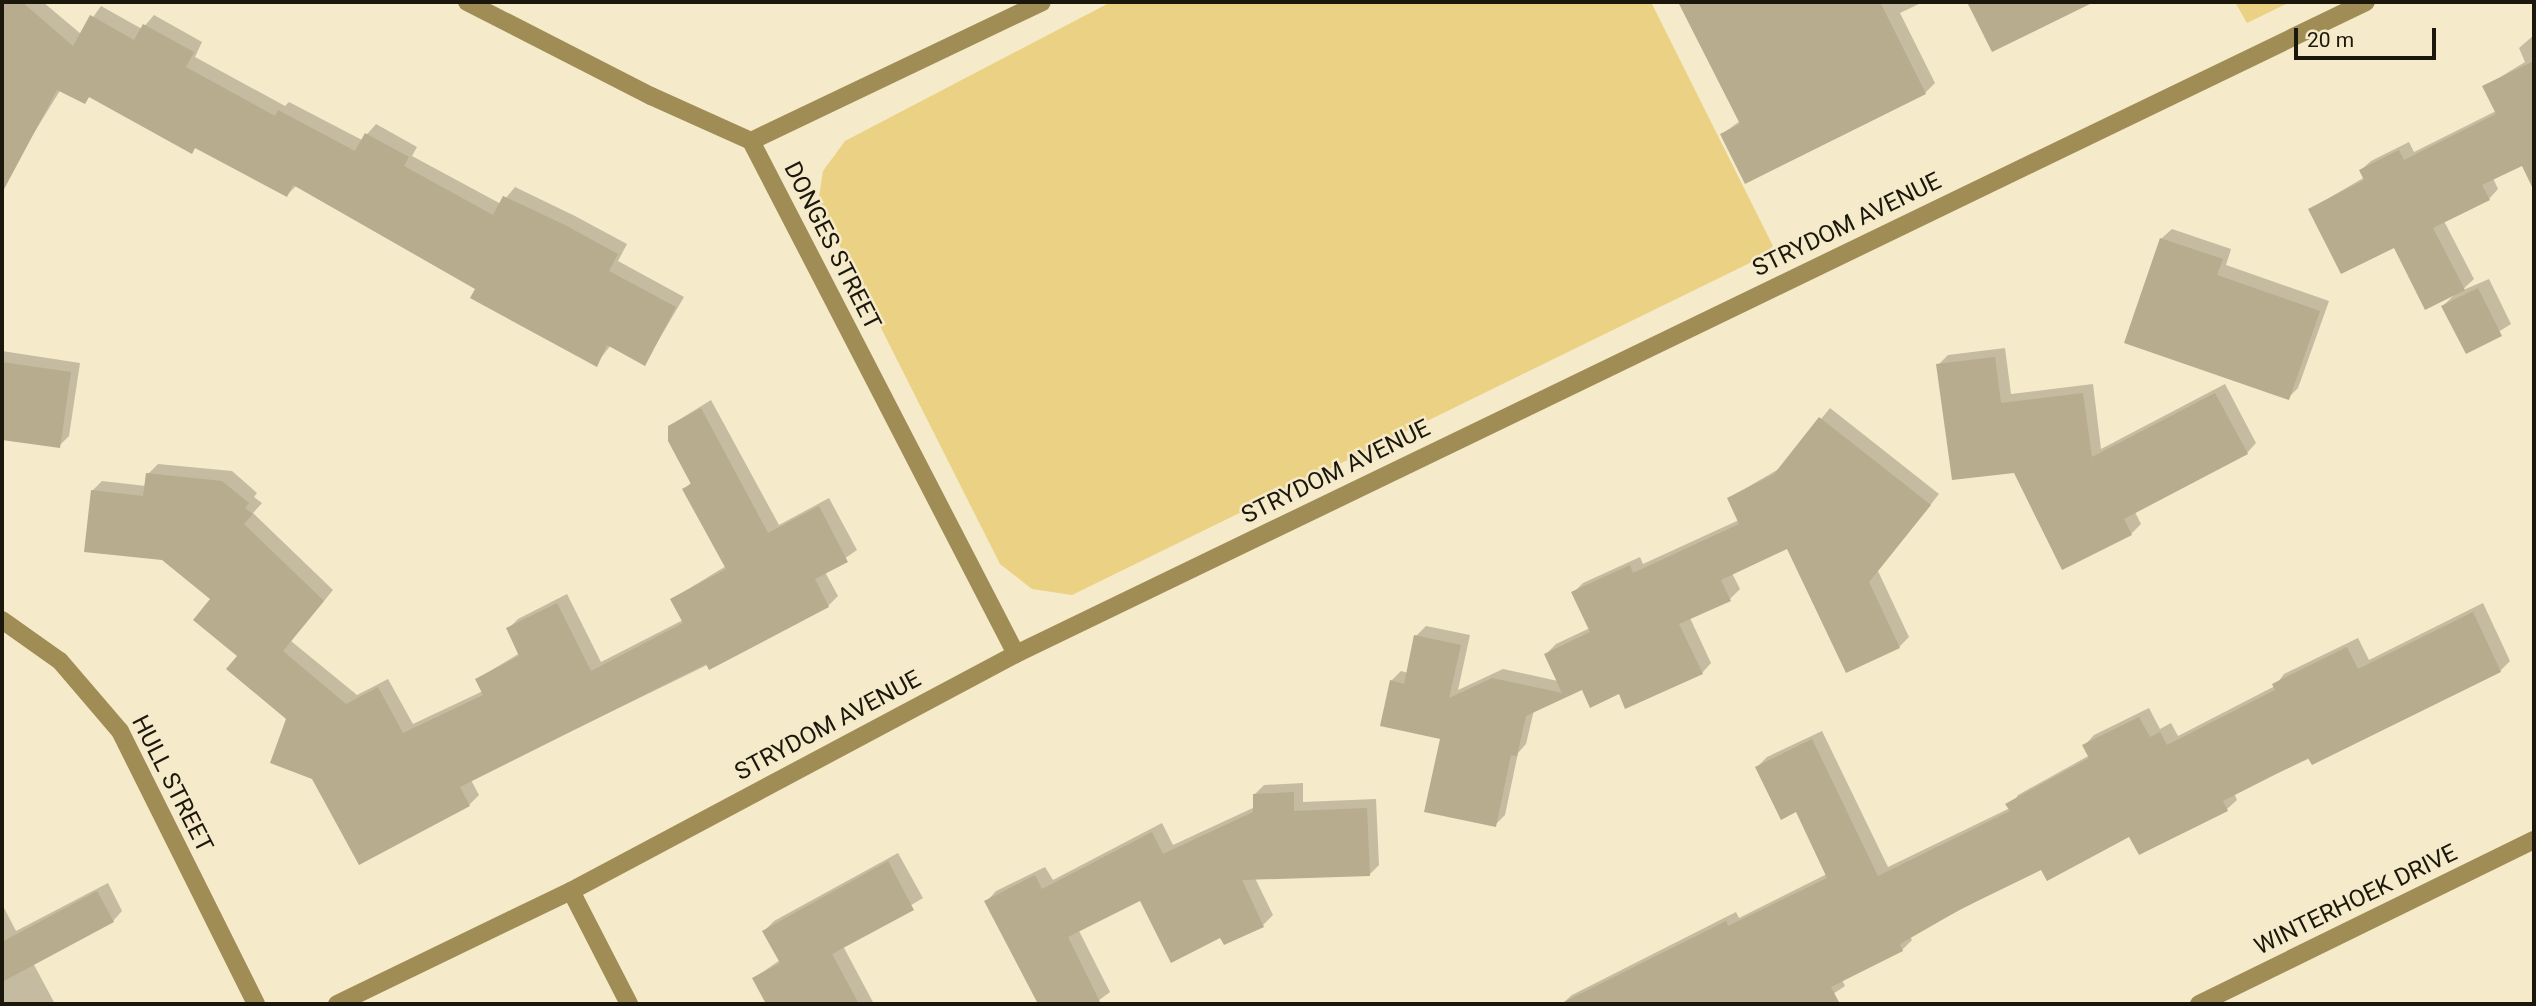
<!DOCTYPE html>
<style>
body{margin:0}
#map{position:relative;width:2536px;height:1006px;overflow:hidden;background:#f5eac9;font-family:Roboto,sans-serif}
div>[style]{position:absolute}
.green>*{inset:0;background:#ebd183}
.shadow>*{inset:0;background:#0003}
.building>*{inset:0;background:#b7ac8d}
.street>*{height:18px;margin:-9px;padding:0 9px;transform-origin:9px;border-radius:9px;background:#a08d56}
span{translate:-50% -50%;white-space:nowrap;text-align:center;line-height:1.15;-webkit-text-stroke:5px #f5eac9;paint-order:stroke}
.street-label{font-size:24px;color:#1b170b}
.frame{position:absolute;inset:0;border:4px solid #1b170b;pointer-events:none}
.scale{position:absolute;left:2294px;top:28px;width:142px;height:32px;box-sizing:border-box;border:4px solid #1b170b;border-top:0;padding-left:9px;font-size:21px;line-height:24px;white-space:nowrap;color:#1b170b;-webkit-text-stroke:5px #f5eac9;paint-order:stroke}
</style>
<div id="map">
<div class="green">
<i style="clip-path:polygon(1111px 2px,1651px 2px,1773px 246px,1762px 257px,1072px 595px,1032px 589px,1000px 564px,818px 203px,823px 171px,845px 141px)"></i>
<i style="clip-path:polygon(2235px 2px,2290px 2px,2247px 23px)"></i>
</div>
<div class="shadow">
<i style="clip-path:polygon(2px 2px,43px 2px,81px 34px,101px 6px,142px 29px,154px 15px,202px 42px,195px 57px,285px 106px,289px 102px,362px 140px,376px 124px,417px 147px,412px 156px,501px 204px,515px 187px,575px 216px,627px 244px,618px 261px,684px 297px,645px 363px,611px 345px,596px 364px,477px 288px,297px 185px,287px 195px,196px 147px,191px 152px,90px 96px,85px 102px,61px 89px,24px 149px,2px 137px)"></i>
<i style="clip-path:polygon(1687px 2px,1923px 2px,1900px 13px,1935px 83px,1925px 93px,1722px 134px,1740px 121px,1683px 6px)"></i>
<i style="clip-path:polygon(2534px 35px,2534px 158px,2493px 178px,2498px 189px,2489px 199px,2444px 221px,2474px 279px,2461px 291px,2489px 279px,2511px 324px,2466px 352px,2443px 306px,2455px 294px,2395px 245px,2310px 209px,2365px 177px,2361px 170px,2371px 161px,2409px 142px,2414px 152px,2496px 111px,2484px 87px,2525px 62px,2519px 48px)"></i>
<i style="clip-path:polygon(2172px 229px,2231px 249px,2226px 265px,2329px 301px,2298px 388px,2288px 398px,2126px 342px,2162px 238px)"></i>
<i style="clip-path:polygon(2005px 348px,2011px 394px,2093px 384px,2101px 449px,2225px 384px,2256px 443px,2247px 453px,2135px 512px,2141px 524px,2131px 534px,2015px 471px,1938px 365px,1948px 355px)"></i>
<i style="clip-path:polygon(2px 351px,80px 363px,69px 436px,59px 446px,2px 438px)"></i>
<i style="clip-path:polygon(711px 400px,779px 525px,829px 498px,857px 550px,825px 572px,838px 596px,828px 606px,471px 780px,479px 795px,469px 805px,288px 718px,239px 656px,213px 599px,92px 491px,102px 481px,146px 486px,148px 474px,158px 464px,232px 471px,257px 493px,254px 497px,262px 503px,253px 513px,333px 590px,291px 641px,357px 695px,388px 679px,413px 724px,483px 691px,477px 679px,520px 653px,508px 629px,518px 619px,567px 594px,601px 662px,683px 620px,672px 599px,726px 566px,684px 489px,692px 482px,669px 426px)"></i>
<i style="clip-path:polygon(1830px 408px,1939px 494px,1878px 571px,1909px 637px,1899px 647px,1788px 547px,1732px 573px,1740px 589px,1730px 599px,1690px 618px,1711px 663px,1702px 673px,1619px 692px,1582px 688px,1534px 710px,1526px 744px,1518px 753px,1505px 815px,1495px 825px,1442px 738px,1391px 681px,1401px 671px,1408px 673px,1416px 636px,1426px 626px,1470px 635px,1458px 690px,1503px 669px,1558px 681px,1546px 654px,1556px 644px,1590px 628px,1573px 593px,1583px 583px,1640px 557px,1643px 564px,1739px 520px,1729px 498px,1782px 467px)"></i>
<i style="clip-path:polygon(2483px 603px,2510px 661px,2500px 671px,2234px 793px,2237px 800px,2227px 809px,2130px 835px,2042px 867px,1910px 936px,1912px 940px,1902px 950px,1842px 980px,1845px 986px,1818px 1004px,1562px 1004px,1572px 995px,1736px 912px,1739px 918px,1827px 874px,1796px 810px,1757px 767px,1767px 757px,1822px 731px,1888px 867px,2010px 808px,2018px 795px,2090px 755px,2085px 745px,2094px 735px,2149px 708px,2160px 729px,2171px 723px,2178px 736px,2275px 686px,2284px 674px,2358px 638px,2369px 660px)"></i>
<i style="clip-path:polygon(1303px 783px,1303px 802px,1376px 799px,1379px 865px,1369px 875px,1255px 878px,1273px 915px,1263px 925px,1221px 935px,1140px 898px,1078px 929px,1110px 992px,1094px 1004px,1040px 1004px,987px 901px,996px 891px,1045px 867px,1053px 880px,1162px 823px,1173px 845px,1255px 807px,1254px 795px,1264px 785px)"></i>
<i style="clip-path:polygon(898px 853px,923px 898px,843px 946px,874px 1004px,768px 1004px,754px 978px,780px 960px,764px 931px,774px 921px)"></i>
<i style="clip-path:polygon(108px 883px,122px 911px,113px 921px,33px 963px,55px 1004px,2px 1004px,2px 904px,16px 931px)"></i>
</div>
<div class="building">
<i style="clip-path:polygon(2px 2px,22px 2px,73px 46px,90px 15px,134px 40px,143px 24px,194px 52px,186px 67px,275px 116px,278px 110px,355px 151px,365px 133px,409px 157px,404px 166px,493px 215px,503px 196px,565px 225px,618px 254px,609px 271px,676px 307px,645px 366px,607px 345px,597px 367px,470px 298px,475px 289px,293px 185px,287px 197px,195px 148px,192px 154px,89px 97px,85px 104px,57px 90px,2px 193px)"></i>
<i style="clip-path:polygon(1678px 2px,1880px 2px,1926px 94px,1745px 184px,1720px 134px,1740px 124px)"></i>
<i style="clip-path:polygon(1967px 2px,2094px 2px,1992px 52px)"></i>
<i style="clip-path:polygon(2534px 61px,2534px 191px,2522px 166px,2482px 185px,2490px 200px,2433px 228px,2465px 290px,2425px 310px,2394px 248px,2341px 274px,2308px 209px,2364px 180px,2359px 170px,2399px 150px,2404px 160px,2496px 114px,2482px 86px)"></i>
<i style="clip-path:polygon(2160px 238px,2223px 259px,2217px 275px,2320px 311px,2289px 400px,2124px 343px)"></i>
<i style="clip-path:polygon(2478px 288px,2502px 336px,2466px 354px,2441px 306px)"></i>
<i style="clip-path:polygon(1995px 357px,2001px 403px,2083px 393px,2092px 457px,2215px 393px,2248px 454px,2124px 519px,2132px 535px,2062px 570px,2014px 473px,1952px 480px,1936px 364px)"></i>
<i style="clip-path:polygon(2px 362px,71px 372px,60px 448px,2px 440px)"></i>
<i style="clip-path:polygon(701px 408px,768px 533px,819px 506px,848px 562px,815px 579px,829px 607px,709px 670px,706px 664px,460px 787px,470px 806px,359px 865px,312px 779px,270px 763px,286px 719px,226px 669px,237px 656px,193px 620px,210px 599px,162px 560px,84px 552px,91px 490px,143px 496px,146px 473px,222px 481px,249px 503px,245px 508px,253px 514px,244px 524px,324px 601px,283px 651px,346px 704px,378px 687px,403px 733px,483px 695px,475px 679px,519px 656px,506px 628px,557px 603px,591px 671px,683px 623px,670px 599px,726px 569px,682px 489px,691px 484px,668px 441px,668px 426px)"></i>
<i style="clip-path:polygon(1819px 417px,1931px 505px,1869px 582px,1900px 648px,1846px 673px,1787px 549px,1721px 580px,1731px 601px,1679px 624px,1703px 674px,1625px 709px,1619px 694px,1590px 708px,1582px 690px,1526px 716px,1517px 756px,1511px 755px,1496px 827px,1424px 812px,1440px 739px,1380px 726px,1390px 680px,1404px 684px,1414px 635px,1461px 645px,1449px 698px,1492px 678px,1562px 693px,1544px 654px,1590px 632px,1571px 592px,1630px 565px,1633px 573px,1739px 524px,1727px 498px,1774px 474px)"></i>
<i style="clip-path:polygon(2473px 612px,2501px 672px,2312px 765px,2308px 758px,2223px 801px,2228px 811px,2139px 855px,2129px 837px,2047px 881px,2041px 870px,1961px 909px,1900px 944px,1903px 951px,1831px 987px,1840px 1004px,1560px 1004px,1726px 921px,1728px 926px,1827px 878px,1796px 812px,1781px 820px,1755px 767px,1812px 739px,1878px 876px,2010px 811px,2005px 804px,2089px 758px,2082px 745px,2139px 717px,2150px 737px,2160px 732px,2167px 745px,2275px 690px,2272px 684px,2347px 647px,2358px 669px)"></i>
<i style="clip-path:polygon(1294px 792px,1294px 811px,1367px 808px,1370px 876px,1242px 880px,1264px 927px,1224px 945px,1220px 938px,1171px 963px,1140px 901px,1068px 937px,1101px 1004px,1038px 1004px,984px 901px,1035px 875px,1042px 889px,1152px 832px,1163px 854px,1253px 812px,1253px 794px)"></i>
<i style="clip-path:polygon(888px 861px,914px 910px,832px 954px,859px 1004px,766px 1004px,752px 978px,780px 963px,762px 931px)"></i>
<i style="clip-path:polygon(97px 891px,114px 922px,2px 982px,2px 942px)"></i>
</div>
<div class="street">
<i style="left:467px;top:2px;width:207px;rotate:27.1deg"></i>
<i style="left:651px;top:96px;width:110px;rotate:24.2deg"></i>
<i style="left:751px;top:141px;width:577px;rotate:62.68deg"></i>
<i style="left:751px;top:141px;width:322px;rotate:-25.5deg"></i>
<i style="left:2px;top:620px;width:71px;rotate:35.3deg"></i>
<i style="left:60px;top:661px;width:92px;rotate:49.4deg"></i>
<i style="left:120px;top:731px;width:305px;rotate:63.5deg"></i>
<i style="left:571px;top:891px;width:127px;rotate:62.8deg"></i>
<i style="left:337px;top:1004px;width:260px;rotate:-25.8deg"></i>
<i style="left:571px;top:891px;width:504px;rotate:-28.04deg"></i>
<i style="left:1016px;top:654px;width:1499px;rotate:-25.78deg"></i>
<i style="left:2199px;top:1004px;width:373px;rotate:-26.1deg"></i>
</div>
<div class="street-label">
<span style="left:1847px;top:225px;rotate:-26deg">STRYDOM AVENUE</span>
<span style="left:832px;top:246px;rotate:63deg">DONGES STREET</span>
<span style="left:1336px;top:472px;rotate:-26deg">STRYDOM AVENUE</span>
<span style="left:828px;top:726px;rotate:-28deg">STRYDOM AVENUE</span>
<span style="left:172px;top:784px;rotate:63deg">HULL STREET</span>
<span style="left:2356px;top:900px;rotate:-26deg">WINTERHOEK DRIVE</span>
</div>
<div class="frame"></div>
<div class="scale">20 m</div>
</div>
